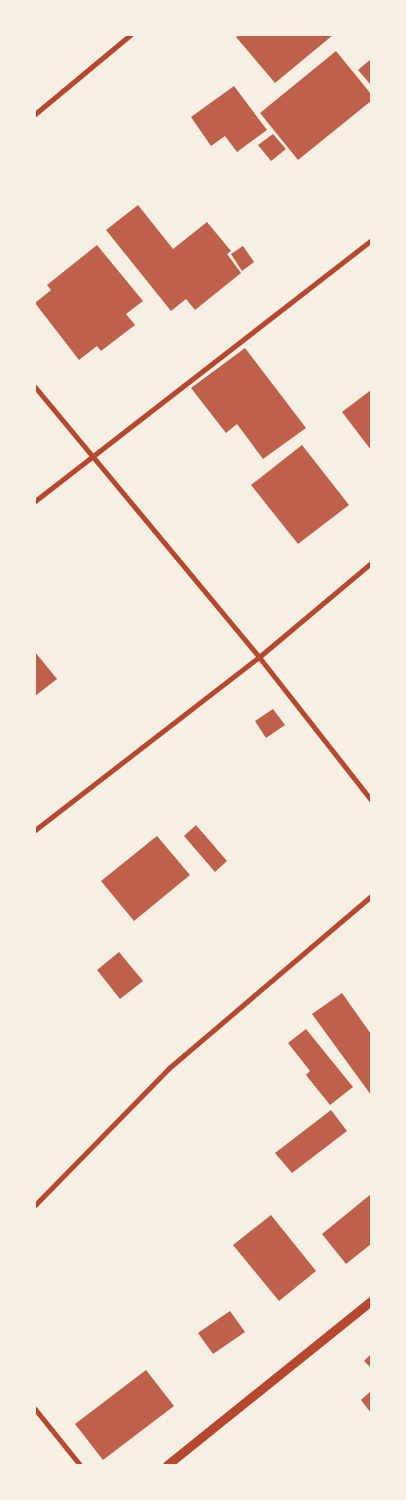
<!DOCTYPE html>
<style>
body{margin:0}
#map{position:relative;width:406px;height:1500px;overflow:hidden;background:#f6efe4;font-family:Poppins,sans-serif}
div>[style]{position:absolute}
.building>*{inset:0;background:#bf614a}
.minor>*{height:5px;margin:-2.5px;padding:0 2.5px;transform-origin:2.5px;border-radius:2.5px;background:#b5482f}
.tertiary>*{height:9px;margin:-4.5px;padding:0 4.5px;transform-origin:4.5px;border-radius:4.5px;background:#b5482f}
span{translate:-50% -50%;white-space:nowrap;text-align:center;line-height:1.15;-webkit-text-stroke:4px #f6efe4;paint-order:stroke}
.frame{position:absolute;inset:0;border:36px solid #f6efe4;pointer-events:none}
</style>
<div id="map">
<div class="building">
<i style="clip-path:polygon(239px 35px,333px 35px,275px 83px,236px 37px)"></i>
<i style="clip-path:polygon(336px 51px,371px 94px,371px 101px,298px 160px,260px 113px)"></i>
<i style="clip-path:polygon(371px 59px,371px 85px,358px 70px)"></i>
<i style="clip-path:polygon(234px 86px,267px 130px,237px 152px,225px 136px,211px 146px,191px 117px)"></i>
<i style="clip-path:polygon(273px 134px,286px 149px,271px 161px,258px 145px)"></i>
<i style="clip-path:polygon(138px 205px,173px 249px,207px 222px,231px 251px,227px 254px,241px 273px,195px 310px,186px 299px,171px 311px,106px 230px)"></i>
<i style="clip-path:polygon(97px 245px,143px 301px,126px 314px,135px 325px,101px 351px,97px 346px,79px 360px,35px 303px,51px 290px,47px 285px)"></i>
<i style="clip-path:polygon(243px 246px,254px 262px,242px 271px,231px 254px)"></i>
<i style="clip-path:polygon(245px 348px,306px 428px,263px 459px,237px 424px,226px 433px,191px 388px)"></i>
<i style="clip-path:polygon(371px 390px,371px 450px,342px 412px)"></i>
<i style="clip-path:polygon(302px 445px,349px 505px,298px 544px,251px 485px)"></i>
<i style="clip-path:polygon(35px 652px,57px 679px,35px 696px)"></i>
<i style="clip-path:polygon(273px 709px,285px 725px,266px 738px,255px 721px)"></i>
<i style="clip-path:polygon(196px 825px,227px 861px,215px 872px,184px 836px)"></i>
<i style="clip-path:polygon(157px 836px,190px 875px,134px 921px,101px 881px)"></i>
<i style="clip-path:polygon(119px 952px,143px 981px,120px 999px,97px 970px)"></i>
<i style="clip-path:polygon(342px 993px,371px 1034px,371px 1095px,312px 1014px)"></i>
<i style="clip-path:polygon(306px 1029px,353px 1087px,330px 1105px,306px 1075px,310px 1071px,288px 1043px)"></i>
<i style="clip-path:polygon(331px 1110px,347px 1131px,292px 1173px,275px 1153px)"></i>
<i style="clip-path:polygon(371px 1194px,371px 1244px,346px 1264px,322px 1234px)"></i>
<i style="clip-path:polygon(271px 1215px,316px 1271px,279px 1301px,233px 1245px)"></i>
<i style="clip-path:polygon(230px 1311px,245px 1332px,213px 1354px,198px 1333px)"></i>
<i style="clip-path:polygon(371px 1354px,371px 1368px,364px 1361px)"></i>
<i style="clip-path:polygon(146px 1370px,174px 1406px,103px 1460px,75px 1424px)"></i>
<i style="clip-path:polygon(371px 1391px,371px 1413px,361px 1400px)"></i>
</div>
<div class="minor">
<i style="left:35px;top:114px;width:124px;rotate:-39.7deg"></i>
<i style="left:35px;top:387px;width:351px;rotate:50.3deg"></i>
<i style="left:259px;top:657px;width:182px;rotate:51.9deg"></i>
<i style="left:35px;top:501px;width:425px;rotate:-37.8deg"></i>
<i style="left:35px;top:830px;width:283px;rotate:-37.7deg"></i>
<i style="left:259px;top:657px;width:146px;rotate:-40deg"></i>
<i style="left:35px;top:1205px;width:192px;rotate:-45.6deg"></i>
<i style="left:169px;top:1068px;width:265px;rotate:-40.4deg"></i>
<i style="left:35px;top:1409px;width:72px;rotate:51.2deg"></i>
</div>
<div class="tertiary">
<i style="left:167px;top:1465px;width:262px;rotate:-38.8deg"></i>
</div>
<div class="frame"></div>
</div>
